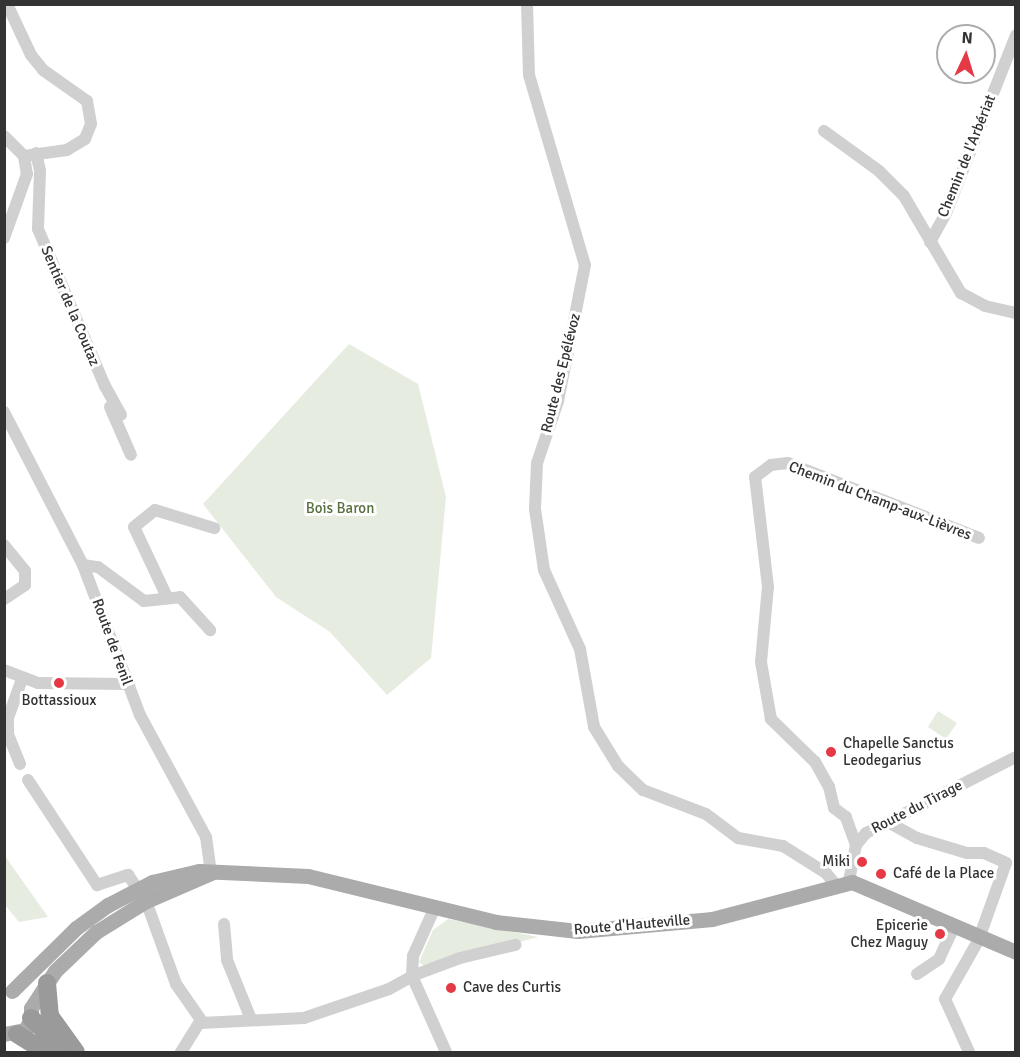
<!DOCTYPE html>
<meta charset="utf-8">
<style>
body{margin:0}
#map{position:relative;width:1020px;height:1057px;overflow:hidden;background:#fff;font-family:Signika,sans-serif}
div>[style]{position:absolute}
.green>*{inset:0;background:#e6ecdf}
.minor>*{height:12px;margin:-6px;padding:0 6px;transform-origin:6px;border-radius:6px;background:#d0d0d0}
.major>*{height:15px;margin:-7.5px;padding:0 7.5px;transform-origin:7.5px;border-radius:7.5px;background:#ababab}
.highway>*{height:18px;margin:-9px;padding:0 9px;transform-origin:9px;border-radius:9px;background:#9a9a9a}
.dots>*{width:16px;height:16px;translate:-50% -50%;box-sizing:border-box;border:3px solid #fff;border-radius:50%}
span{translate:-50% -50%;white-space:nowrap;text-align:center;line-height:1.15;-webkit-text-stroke:6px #fff;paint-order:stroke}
.street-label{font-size:15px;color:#333}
.park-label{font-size:15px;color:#56703f}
.poi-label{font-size:15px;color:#333}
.left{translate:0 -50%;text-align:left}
.right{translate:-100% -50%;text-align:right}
.frame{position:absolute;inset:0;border:6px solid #333;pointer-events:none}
.north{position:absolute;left:936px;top:24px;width:60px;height:60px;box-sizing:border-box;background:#fff;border:2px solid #adadad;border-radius:50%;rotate:4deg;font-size:16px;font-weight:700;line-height:24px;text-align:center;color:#333}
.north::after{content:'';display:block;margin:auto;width:21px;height:27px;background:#e63946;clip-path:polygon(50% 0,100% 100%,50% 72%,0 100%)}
</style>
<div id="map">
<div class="green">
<i style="clip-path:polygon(349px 344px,418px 384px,446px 497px,431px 658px,387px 695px,330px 632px,276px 597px,203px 504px)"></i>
<i style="clip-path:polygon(938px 711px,957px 723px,946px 739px,928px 727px)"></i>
<i style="clip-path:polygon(5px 856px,48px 917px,19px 922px,5px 905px)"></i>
<i style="clip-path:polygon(448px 919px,538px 937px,426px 967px,419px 962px,433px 930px)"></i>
</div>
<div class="minor">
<i style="left:7px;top:4px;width:56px;rotate:64.8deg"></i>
<i style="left:31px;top:55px;width:19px;rotate:51deg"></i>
<i style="left:43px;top:70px;width:54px;rotate:35.2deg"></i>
<i style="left:87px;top:101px;width:23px;rotate:80deg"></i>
<i style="left:91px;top:124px;width:16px;rotate:112deg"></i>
<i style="left:85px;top:139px;width:21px;rotate:149deg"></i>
<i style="left:67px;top:150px;width:43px;rotate:172.1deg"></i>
<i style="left:527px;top:4px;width:71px;rotate:88.4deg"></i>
<i style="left:529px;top:75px;width:198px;rotate:73.6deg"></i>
<i style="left:585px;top:265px;width:139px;rotate:101.2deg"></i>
<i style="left:558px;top:401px;width:65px;rotate:108.7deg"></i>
<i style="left:537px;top:463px;width:46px;rotate:92.5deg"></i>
<i style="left:535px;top:509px;width:62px;rotate:81.6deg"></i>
<i style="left:544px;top:570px;width:87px;rotate:65.5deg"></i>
<i style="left:580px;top:649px;width:79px;rotate:79.8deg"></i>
<i style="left:594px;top:727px;width:46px;rotate:58.4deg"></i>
<i style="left:618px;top:766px;width:35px;rotate:44deg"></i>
<i style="left:643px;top:790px;width:67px;rotate:20.9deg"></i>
<i style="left:706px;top:814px;width:40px;rotate:37deg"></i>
<i style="left:738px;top:838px;width:46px;rotate:10.1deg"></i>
<i style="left:783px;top:846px;width:51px;rotate:32.1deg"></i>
<i style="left:826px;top:873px;width:14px;rotate:51deg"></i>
<i style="left:824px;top:131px;width:68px;rotate:36deg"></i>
<i style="left:879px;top:171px;width:35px;rotate:45deg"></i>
<i style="left:904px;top:196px;width:113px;rotate:59.6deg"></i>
<i style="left:961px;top:293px;width:27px;rotate:28deg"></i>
<i style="left:985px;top:306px;width:32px;rotate:13deg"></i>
<i style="left:4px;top:136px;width:28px;rotate:45deg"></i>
<i style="left:24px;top:156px;width:18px;rotate:81deg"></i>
<i style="left:27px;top:174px;width:68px;rotate:109.8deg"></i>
<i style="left:36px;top:153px;width:18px;rotate:77deg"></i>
<i style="left:40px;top:171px;width:58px;rotate:92deg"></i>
<i style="left:38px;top:229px;width:171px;rotate:66.9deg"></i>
<i style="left:105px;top:386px;width:33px;rotate:61deg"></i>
<i style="left:930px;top:242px;width:33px;rotate:-61deg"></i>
<i style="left:946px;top:213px;width:191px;rotate:-68.5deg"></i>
<i style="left:110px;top:407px;width:52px;rotate:66.4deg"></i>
<i style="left:4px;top:412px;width:172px;rotate:62.7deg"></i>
<i style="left:83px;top:565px;width:160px;rotate:69.2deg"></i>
<i style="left:140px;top:715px;width:139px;rotate:61.6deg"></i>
<i style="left:206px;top:837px;width:36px;rotate:82deg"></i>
<i style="left:4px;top:545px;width:33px;rotate:51deg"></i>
<i style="left:25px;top:571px;width:14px;rotate:90deg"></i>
<i style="left:25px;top:585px;width:25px;rotate:146deg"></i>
<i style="left:83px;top:565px;width:15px;rotate:8deg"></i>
<i style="left:98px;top:567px;width:57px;rotate:36.5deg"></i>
<i style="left:144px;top:601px;width:36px;rotate:-6deg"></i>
<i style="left:180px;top:597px;width:45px;rotate:47.7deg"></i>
<i style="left:167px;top:597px;width:77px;rotate:-115.2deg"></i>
<i style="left:134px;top:527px;width:27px;rotate:-39deg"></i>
<i style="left:155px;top:510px;width:62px;rotate:17deg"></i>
<i style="left:4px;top:670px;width:36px;rotate:21deg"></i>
<i style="left:38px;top:683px;width:88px;rotate:0.7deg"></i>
<i style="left:20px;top:764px;width:32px;rotate:-112deg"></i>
<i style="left:8px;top:734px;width:16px;rotate:-90deg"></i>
<i style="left:8px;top:718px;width:41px;rotate:-70.3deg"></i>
<i style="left:28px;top:780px;width:126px;rotate:56.7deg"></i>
<i style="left:97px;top:885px;width:33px;rotate:-18deg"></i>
<i style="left:128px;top:875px;width:16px;rotate:55deg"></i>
<i style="left:888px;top:822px;width:33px;rotate:29deg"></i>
<i style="left:917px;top:838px;width:52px;rotate:16.7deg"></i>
<i style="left:967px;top:853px;width:17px"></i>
<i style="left:984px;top:853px;width:24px;rotate:24deg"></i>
<i style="left:1006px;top:863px;width:83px;rotate:109.7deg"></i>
<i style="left:978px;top:941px;width:67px;rotate:119.6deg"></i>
<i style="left:945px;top:999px;width:58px;rotate:65.6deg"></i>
<i style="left:856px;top:845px;width:30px;rotate:-110deg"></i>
<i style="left:846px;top:817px;width:15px;rotate:-143deg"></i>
<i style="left:834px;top:808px;width:22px;rotate:-103deg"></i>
<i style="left:829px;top:787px;width:29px;rotate:-119deg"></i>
<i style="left:815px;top:762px;width:62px;rotate:-135.7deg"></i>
<i style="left:771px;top:719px;width:58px;rotate:-100deg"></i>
<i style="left:761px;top:662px;width:75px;rotate:-84.7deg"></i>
<i style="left:768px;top:587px;width:111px;rotate:-96.7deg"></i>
<i style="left:755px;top:477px;width:20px;rotate:-37deg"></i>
<i style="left:771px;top:465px;width:17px;rotate:-7deg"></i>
<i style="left:788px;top:463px;width:205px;rotate:21.4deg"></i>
<i style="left:849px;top:881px;width:37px;rotate:-79deg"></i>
<i style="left:856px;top:845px;width:16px;rotate:-50deg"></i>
<i style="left:866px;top:833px;width:168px;rotate:-26.9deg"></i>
<i style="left:146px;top:901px;width:88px;rotate:70.1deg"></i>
<i style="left:176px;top:984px;width:44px;rotate:55.2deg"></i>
<i style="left:201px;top:1020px;width:38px;rotate:122deg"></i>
<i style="left:435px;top:907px;width:54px;rotate:114.2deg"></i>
<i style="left:413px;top:956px;width:20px;rotate:93deg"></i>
<i style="left:412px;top:976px;width:83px;rotate:65.9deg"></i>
<i style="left:224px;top:924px;width:36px;rotate:85deg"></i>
<i style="left:227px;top:960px;width:64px;rotate:67.9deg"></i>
<i style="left:917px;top:974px;width:27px;rotate:-34deg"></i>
<i style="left:939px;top:959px;width:35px;rotate:-65deg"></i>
<i style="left:201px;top:1023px;width:103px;rotate:-2.8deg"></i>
<i style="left:304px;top:1018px;width:90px;rotate:-18.8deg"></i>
<i style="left:389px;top:989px;width:26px;rotate:-29deg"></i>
<i style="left:412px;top:976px;width:51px;rotate:-20.6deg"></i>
<i style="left:460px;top:958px;width:57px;rotate:-13.3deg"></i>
</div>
<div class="major">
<i style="left:12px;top:991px;width:90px;rotate:-44.5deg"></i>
<i style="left:76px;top:928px;width:39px;rotate:-36deg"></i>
<i style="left:108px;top:905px;width:50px;rotate:-27.6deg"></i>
<i style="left:152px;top:882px;width:48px;rotate:-13.2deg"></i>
<i style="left:199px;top:871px;width:109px;rotate:2.6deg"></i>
<i style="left:308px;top:876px;width:194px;rotate:13.7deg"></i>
<i style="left:496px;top:922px;width:82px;rotate:6.3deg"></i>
<i style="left:578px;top:931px;width:135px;rotate:-5.1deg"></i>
<i style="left:712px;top:919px;width:145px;rotate:-14.8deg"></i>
<i style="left:852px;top:882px;width:178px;rotate:23.1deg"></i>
<i style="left:31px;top:1008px;width:44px;rotate:-57deg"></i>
<i style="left:55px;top:971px;width:57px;rotate:-43.6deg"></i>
<i style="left:96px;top:932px;width:59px;rotate:-31.8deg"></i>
<i style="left:146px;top:901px;width:71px;rotate:-23.3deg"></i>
<i style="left:4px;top:1034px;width:21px;rotate:-11deg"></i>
<i style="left:25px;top:1030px;width:13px;rotate:-61deg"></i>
<i style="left:31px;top:1019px;width:11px;rotate:-90deg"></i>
</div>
<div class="highway">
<i style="left:47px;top:983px;width:33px;rotate:85deg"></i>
<i style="left:50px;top:1016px;width:44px;rotate:54.2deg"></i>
<i style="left:31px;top:1018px;width:43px;rotate:44.1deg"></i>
<i style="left:17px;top:1034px;width:34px;rotate:32deg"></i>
</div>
<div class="dots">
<i style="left:59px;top:683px;background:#e63946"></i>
<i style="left:831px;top:752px;background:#e63946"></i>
<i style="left:862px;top:862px;background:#e63946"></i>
<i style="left:881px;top:874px;background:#e63946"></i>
<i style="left:940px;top:934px;background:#e63946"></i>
<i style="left:451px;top:988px;background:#e63946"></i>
</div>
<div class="street-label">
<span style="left:967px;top:156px;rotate:-68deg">Chemin de l'Arbériat</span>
<span style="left:70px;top:306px;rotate:67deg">Sentier de la Coutaz</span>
<span style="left:561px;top:373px;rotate:-76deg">Route des Epélévoz</span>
<span style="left:880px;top:501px;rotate:21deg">Chemin du Champ-aux-Lièvres</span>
<span style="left:112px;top:642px;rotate:70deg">Route de Fenil</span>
<span style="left:917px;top:807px;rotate:-27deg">Route du Tirage</span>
<span style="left:632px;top:925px;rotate:-5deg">Route d'Hauteville</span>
</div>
<div class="park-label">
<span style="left:340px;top:509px">Bois Baron</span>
</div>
<div class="poi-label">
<span style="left:59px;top:701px">Bottassioux</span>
<span class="left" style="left:843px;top:752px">Chapelle Sanctus<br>Leodegarius</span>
<span class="right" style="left:850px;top:862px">Miki</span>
<span class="left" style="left:893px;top:874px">Café de la Place</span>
<span class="right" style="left:928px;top:934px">Epicerie<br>Chez Maguy</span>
<span class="left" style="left:463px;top:988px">Cave des Curtis</span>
</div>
<div class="frame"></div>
<div class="north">N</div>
</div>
